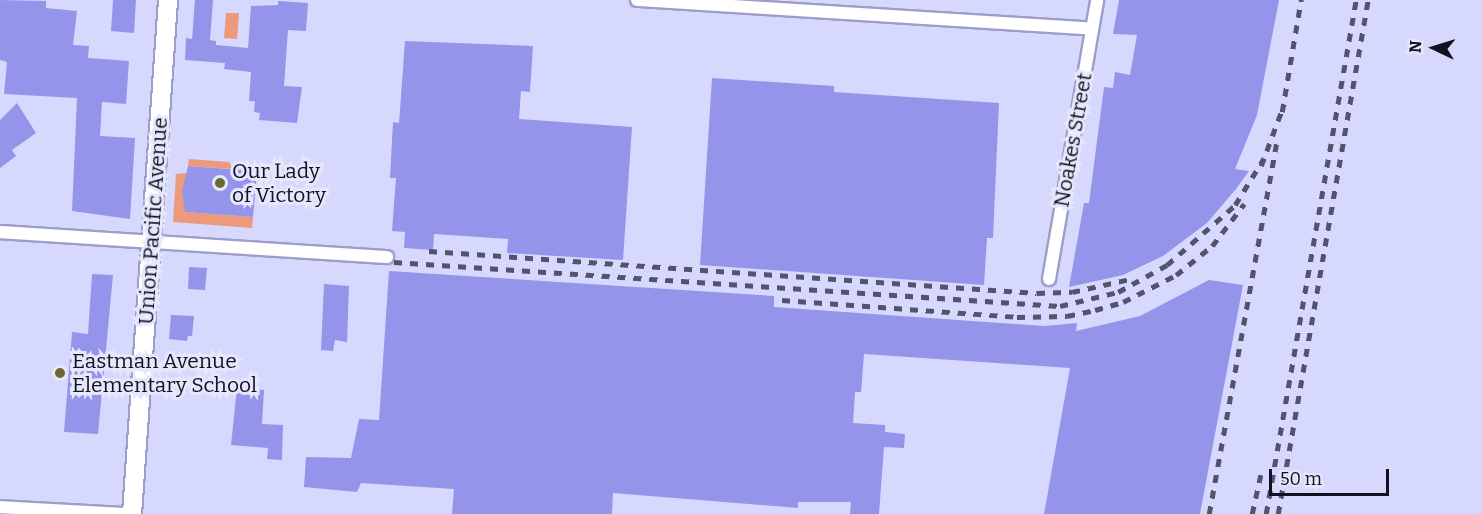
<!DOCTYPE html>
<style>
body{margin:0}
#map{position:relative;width:1482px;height:514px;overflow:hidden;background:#d6d8fe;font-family:Bitter,serif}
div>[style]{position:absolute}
.green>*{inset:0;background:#ec9a79}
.building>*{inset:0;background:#9594eb}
.roads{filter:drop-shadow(2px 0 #9c9ecb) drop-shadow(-2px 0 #9c9ecb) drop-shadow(0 2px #9c9ecb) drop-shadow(0 -2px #9c9ecb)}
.street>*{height:12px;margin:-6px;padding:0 6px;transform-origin:6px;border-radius:6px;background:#fff}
.secondary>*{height:18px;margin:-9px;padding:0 9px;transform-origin:9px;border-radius:9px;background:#fff}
.rail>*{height:4.5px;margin-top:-2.25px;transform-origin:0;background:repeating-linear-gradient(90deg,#53546c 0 8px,transparent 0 16px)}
.dots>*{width:16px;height:16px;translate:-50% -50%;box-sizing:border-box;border:3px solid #e6e7fb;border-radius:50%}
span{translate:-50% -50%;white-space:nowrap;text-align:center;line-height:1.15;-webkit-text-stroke:6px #e6e7fb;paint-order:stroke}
.street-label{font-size:21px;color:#112}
.poi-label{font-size:21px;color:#112}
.left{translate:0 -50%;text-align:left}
.north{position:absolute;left:1404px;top:18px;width:60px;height:60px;-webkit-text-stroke:4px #e6e7fb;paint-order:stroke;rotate:274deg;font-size:16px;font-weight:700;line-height:24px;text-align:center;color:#112}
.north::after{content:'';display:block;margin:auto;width:21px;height:27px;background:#112;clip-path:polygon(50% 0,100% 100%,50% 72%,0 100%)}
.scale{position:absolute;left:1269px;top:469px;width:120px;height:27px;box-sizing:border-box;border:3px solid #112;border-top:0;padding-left:8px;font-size:18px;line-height:21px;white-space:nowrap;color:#112;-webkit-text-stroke:4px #e6e7fb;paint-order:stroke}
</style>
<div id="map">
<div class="green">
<i style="clip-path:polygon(226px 13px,239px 13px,237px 39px,224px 38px)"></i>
<i style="clip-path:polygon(189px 159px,229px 162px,233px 169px,188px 166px)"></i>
<i style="clip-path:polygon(188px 173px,185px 212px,253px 217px,252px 228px,173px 222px,176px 174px)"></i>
</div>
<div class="building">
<i style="clip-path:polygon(0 0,46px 1px,46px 8px,77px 11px,73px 45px,89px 46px,88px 58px,129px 61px,126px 104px,102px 102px,100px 136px,135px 138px,130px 219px,72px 211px,77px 98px,4px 94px,7px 62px,0 60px)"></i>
<i style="clip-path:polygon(113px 0,136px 0,134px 33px,111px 31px)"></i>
<i style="clip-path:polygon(195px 0,213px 0,210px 40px,216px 41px,216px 45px,248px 48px,251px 6px,278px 5px,278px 1px,308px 3px,306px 31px,288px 30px,284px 86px,302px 87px,297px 123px,259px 120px,260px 113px,254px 112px,255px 101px,249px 101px,251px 72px,224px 69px,225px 63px,185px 60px,186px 38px,192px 39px)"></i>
<i style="clip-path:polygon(1119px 0,1279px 0,1257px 115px,1235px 169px,1249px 171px,1236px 189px,1207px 223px,1163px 256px,1123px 275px,1069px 287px,1084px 203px,1089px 203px,1104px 87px,1113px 88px,1115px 72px,1130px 75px,1137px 35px,1113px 34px)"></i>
<i style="clip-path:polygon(405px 41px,533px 46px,530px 92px,521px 91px,519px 119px,632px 127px,623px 260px,507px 253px,508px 239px,434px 234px,433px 250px,404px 248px,405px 232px,392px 231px,396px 178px,390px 178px,393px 122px,399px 123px)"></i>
<i style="clip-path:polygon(712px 78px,834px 86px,834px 92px,999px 103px,993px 238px,987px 238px,984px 285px,700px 265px)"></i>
<i style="clip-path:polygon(17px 103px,36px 133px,12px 150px,16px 156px,0 168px,0 120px)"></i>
<i style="clip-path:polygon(188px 166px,257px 171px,253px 217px,185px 212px,182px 192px)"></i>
<i style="clip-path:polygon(189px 267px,207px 268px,205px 290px,188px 289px)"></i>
<i style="clip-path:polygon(389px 271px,774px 296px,774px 307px,1044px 326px,1077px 323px,1076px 331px,1140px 316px,1209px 280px,1243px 285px,1200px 514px,1044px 514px,1070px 368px,864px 354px,861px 392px,855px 392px,853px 423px,885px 425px,885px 432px,905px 434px,904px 448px,884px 447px,879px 514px,850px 514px,851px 502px,798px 502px,798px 508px,613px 493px,612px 514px,452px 514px,454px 489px,361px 483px,357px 492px,304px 487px,306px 457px,351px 458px,359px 419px,379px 420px)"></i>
<i style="clip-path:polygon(92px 274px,113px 275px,98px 434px,64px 432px,72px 332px,88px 334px)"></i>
<i style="clip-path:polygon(324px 284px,349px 286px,347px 342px,335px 340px,333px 351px,321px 350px)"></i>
<i style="clip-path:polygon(171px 315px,194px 316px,192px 336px,188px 336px,187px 341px,169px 339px)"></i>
<i style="clip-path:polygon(237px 388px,264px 390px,262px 424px,283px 425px,282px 460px,267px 459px,268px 448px,231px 445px)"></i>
</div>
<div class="roads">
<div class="street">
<i style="left:637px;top:0;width:456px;rotate:3.6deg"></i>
<i style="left:0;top:232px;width:388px;rotate:3.7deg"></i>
<i style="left:1049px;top:279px;width:283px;rotate:-80.2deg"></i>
<i style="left:0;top:507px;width:127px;rotate:3.2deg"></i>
</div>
<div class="secondary">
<i style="left:132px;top:514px;width:515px;rotate:-85.99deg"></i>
</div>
</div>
<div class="rail">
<i style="left:1282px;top:112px;width:114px;rotate:-80.4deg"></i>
<i style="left:1261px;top:166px;width:66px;rotate:-69.6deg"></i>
<i style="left:429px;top:251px;width:609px;rotate:3.95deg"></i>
<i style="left:1037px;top:293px;width:35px;rotate:-2deg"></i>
<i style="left:1072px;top:292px;width:59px;rotate:-12.6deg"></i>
<i style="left:394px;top:262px;width:667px;rotate:3.78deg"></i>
<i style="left:1060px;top:306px;width:60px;rotate:-13.6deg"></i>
<i style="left:1118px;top:292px;width:56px;rotate:-28.9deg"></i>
<i style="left:1167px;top:265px;width:91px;rotate:-41.4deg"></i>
<i style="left:1235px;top:205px;width:55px;rotate:-58.3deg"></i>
<i style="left:782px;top:300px;width:236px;rotate:4.1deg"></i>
<i style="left:1017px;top:317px;width:50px;rotate:-1.1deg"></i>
<i style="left:1067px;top:316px;width:29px;rotate:-12deg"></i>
<i style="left:1095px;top:310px;width:29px;rotate:-16deg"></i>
<i style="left:1123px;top:302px;width:59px;rotate:-27deg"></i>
<i style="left:1176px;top:275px;width:46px;rotate:-38.9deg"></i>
<i style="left:1212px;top:246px;width:53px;rotate:-52.7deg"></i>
<i style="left:1209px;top:514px;width:381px;rotate:-79.7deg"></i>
<i style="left:1252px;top:514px;width:42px;rotate:-77.6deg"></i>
<i style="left:1266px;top:514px;width:522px;rotate:-80.07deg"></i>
<i style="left:1278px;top:514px;width:522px;rotate:-80.07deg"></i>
</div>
<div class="dots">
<i style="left:220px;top:183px;background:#6c6733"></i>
<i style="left:60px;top:373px;background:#6c6733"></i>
</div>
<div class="street-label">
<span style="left:1073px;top:140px;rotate:-80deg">Noakes Street</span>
<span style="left:153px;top:221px;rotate:-86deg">Union Pacific Avenue</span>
</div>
<div class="poi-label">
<span class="left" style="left:232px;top:183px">Our Lady<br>of Victory</span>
<span class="left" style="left:72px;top:373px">Eastman Avenue<br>Elementary School</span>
</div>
<div class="north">N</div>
<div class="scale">50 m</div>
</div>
